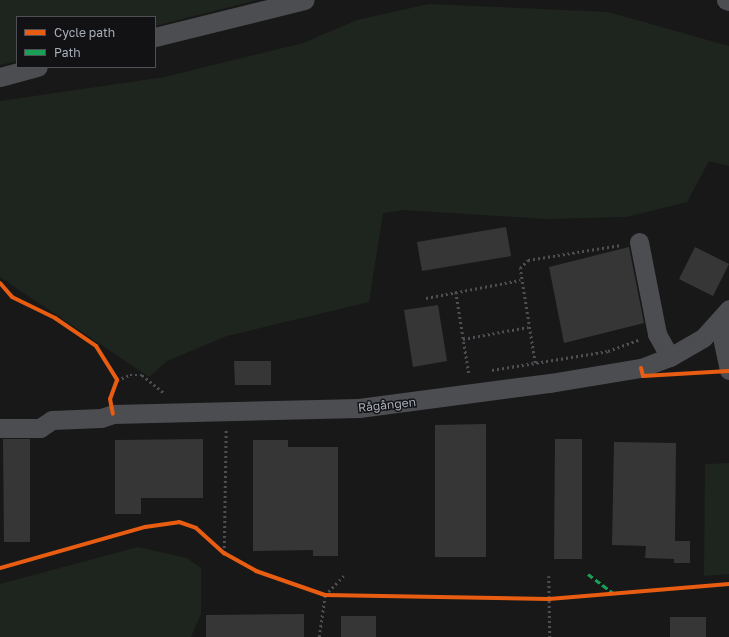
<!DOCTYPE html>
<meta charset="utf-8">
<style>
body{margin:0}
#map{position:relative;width:729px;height:637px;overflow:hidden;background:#181818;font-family:"Golos Text",sans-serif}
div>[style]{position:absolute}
.green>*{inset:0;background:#1e251e}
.building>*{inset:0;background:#363637}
.path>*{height:2.5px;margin-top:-1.25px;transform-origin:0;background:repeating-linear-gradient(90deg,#4e4f53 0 2px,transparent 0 5px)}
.minor>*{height:19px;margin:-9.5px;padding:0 9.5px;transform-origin:9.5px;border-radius:9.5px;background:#4c4d51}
.quiet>*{height:3px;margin-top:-1.5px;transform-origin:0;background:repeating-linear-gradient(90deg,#1a9f57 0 6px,transparent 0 9px)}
.cycleway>*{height:4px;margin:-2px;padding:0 2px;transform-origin:2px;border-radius:2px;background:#e95d12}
span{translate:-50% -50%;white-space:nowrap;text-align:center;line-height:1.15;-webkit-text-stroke:3px #121214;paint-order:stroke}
.street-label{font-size:12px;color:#a8aeb9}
.legend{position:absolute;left:16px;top:16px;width:140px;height:52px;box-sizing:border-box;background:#121214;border:1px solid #4e5056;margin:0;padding:5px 7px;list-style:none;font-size:12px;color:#a8aeb9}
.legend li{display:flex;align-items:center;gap:8px;height:20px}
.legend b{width:20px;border:1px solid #4e5056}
</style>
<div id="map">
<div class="green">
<i style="clip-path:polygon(0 0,257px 0,155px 26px,155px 17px,17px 17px,17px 61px,0 65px)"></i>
<i style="clip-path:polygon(429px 4px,608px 12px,729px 46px,729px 166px,709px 161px,687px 202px,626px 217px,547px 219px,404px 210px,383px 213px,369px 302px,227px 336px,167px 361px,149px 377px,0 277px,0 101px,165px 77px,303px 43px,357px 20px)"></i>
<i style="clip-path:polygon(729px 463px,729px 574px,704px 576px,705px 464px)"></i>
<i style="clip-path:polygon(138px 547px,187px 558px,201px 568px,201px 614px,191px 637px,0 637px,0 584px)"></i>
</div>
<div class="building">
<i style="clip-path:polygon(506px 227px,511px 256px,422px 271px,417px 242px)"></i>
<i style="clip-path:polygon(629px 247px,644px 323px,564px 343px,549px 267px)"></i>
<i style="clip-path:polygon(695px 247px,729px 264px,713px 296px,679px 279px)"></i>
<i style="clip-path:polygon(438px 305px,447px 361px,413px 367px,404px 310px)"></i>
<i style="clip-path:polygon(234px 361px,271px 361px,271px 385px,235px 385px)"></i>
<i style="clip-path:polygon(486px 424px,486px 557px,435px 557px,435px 425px)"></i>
<i style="clip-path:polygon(3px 439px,30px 439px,30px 542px,4px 542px)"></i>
<i style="clip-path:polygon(203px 439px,203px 498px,141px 498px,141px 514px,115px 514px,115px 440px)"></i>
<i style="clip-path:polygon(555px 439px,582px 439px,582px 559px,554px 559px)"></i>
<i style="clip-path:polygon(253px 440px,288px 440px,288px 447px,338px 447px,338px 556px,313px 556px,313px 550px,253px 551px)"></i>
<i style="clip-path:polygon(614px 442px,676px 443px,675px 541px,690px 541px,690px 563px,674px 563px,674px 559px,645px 558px,646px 546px,612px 545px)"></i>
<i style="clip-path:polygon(304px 614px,304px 637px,206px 637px,206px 615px)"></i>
<i style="clip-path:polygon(341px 616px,376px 616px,376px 637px,341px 637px)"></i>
<i style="clip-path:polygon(670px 617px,706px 617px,706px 637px,670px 637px)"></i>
</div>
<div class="path">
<i style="left:456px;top:292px;width:83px;rotate:81deg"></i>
<i style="left:426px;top:298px;width:96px;rotate:-10.8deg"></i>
<i style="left:463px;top:339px;width:66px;rotate:-10.5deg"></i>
<i style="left:535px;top:363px;width:96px;rotate:-99deg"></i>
<i style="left:520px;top:268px;width:11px;rotate:-45deg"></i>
<i style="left:528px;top:260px;width:94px;rotate:-9.2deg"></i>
<i style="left:492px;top:370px;width:118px;rotate:-9.3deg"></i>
<i style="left:608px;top:351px;width:33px;rotate:-20deg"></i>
<i style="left:117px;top:380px;width:14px;rotate:-21deg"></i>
<i style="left:130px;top:375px;width:12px"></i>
<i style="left:142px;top:375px;width:28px;rotate:39deg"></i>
<i style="left:224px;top:553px;width:123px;rotate:-89.1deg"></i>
<i style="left:549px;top:576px;width:61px;rotate:89.1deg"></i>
<i style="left:319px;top:637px;width:42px;rotate:-81.9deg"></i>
<i style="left:325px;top:595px;width:29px;rotate:-46deg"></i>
</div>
<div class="minor">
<i style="left:726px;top:0;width:3px;rotate:18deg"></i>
<i style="left:155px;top:37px;width:154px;rotate:-13.9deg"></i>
<i style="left:0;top:77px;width:39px;rotate:-15deg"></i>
<i style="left:639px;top:242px;width:94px;rotate:78.9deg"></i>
<i style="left:657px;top:334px;width:26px;rotate:61deg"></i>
<i style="left:719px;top:323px;width:48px;rotate:78deg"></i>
<i style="left:0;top:428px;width:40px"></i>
<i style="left:40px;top:428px;width:14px;rotate:-34deg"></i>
<i style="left:52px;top:420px;width:49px;rotate:-2.3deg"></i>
<i style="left:101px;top:418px;width:13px;rotate:-18deg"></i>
<i style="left:113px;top:414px;width:246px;rotate:-1.4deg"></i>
<i style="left:359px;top:408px;width:193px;rotate:-7.5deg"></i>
<i style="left:550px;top:383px;width:92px;rotate:-9.4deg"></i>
<i style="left:641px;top:368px;width:31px;rotate:-21deg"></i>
<i style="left:670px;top:357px;width:38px;rotate:-30deg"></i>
<i style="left:703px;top:338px;width:39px;rotate:-48deg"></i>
</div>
<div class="quiet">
<i style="left:588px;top:574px;width:34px;rotate:37deg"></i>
</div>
<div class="cycleway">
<i style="left:0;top:283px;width:18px;rotate:49deg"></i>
<i style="left:12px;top:297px;width:48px;rotate:26deg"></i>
<i style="left:55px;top:318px;width:50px;rotate:34.3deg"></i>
<i style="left:96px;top:346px;width:40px;rotate:58deg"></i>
<i style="left:117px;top:380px;width:20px;rotate:110deg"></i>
<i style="left:110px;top:399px;width:15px;rotate:79deg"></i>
<i style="left:641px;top:368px;width:8px;rotate:76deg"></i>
<i style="left:643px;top:376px;width:86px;rotate:-3.3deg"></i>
<i style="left:0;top:568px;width:151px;rotate:-15.8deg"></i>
<i style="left:145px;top:527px;width:34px;rotate:-8deg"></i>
<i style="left:179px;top:522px;width:18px;rotate:19deg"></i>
<i style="left:196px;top:528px;width:38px;rotate:42deg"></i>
<i style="left:224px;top:553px;width:37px;rotate:29deg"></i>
<i style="left:256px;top:571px;width:73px;rotate:19.2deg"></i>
<i style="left:325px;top:595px;width:224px;rotate:1deg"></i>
<i style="left:549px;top:599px;width:181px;rotate:-4.8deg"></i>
</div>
<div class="street-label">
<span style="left:387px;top:405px;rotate:-6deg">Rågången</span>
</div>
<ul class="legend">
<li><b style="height:5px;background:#e95d12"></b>Cycle path</li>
<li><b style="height:5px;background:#1a9f57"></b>Path</li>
</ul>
</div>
